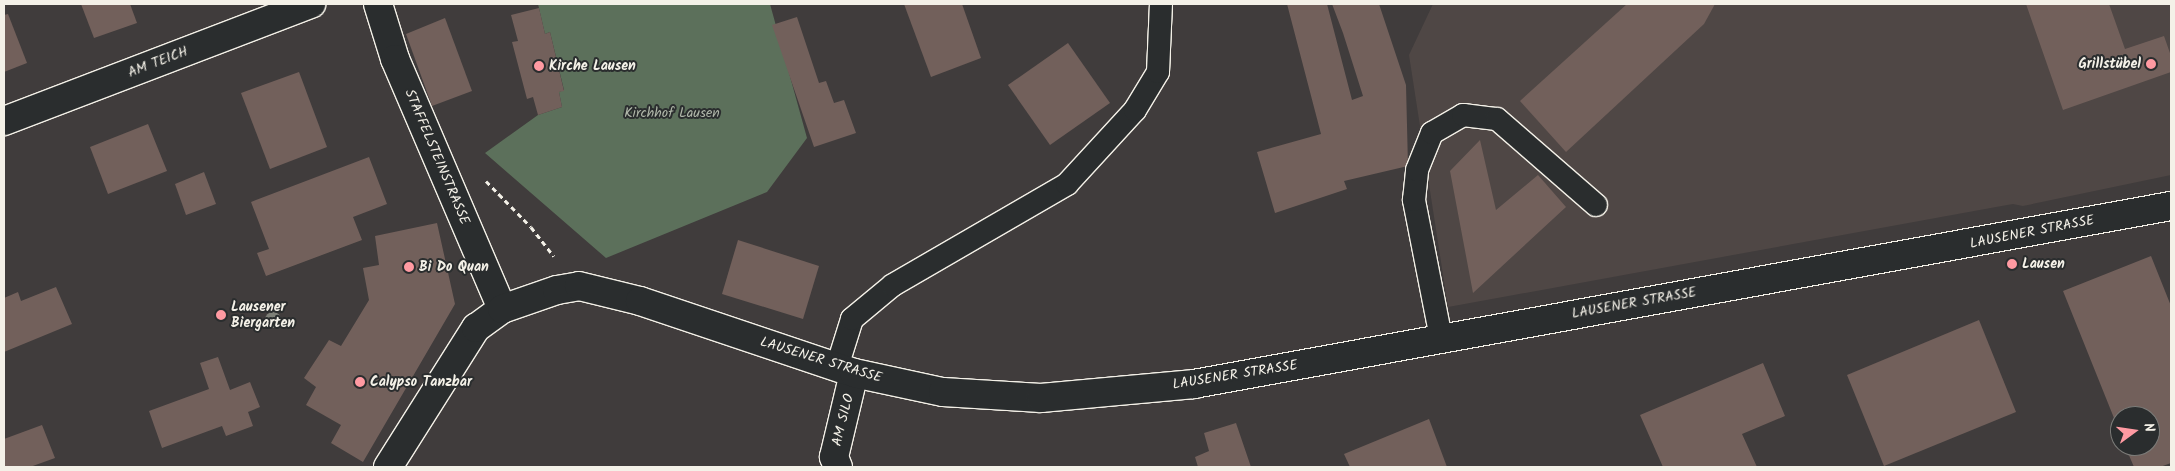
<!DOCTYPE html>
<meta charset="utf-8">
<style>
body{margin:0}
#map{position:relative;width:2175px;height:471px;overflow:hidden;background:#403c3c;font-family:Kalam,sans-serif}
div>[style]{position:absolute}
.built>*{inset:0;background:#4f4745}
.green>*{inset:0;background:#5c705b}
.building>*{inset:0;background:#72605b}
.path>*{height:3px;margin-top:-1.5px;transform-origin:0;background:repeating-linear-gradient(90deg,#f4f1e8 0 5px,transparent 0 9px)}
.roads{filter:drop-shadow(1px 0 #f4f1e8) drop-shadow(-1px 0 #f4f1e8) drop-shadow(0 1px #f4f1e8) drop-shadow(0 -1px #f4f1e8)}
.lane>*{height:22px;margin:-11px;padding:0 11px;transform-origin:11px;border-radius:11px;background:#2a2d2e}
.street>*{height:28px;margin:-14px;padding:0 14px;transform-origin:14px;border-radius:14px;background:#2a2d2e}
.secondary>*{height:28px;margin:-14px;padding:0 14px;transform-origin:14px;border-radius:14px;background:#2a2d2e}
.trees>*{width:16px;height:16px;margin:-8px;border-radius:50%;background:#7e8078}
.dots>*{width:14px;height:14px;translate:-50% -50%;box-sizing:border-box;border:2px solid #2a2d2e;border-radius:50%}
span{translate:-50% -50%;white-space:nowrap;text-align:center;line-height:1.15;-webkit-text-stroke:4px #2a2d2e;paint-order:stroke}
.street-label{font-size:14px;color:#f4f1e8}
.poi-label{font-size:14px;color:#f4f1e8;font-weight:700}
.right{translate:-100% -50%;text-align:right}
.left{translate:0 -50%;text-align:left}
.park-label{font-size:14px;color:#b0b7a9}
.frame{position:absolute;inset:0;border:5px solid #f4f1e8;pointer-events:none}
.north{position:absolute;left:2110px;top:406px;width:50px;height:50px;box-sizing:border-box;background:#2a2d2e;border:1px solid #7b7b78;border-radius:50%;rotate:76deg;font-size:14px;font-weight:700;line-height:20px;text-align:center;color:#f4f1e8}
.north::after{content:'';display:block;margin:auto;width:18px;height:22px;background:#ff9aa2;clip-path:polygon(50% 0,100% 100%,50% 72%,0 100%)}
</style>
<div id="map">
<div class="built">
<i style="clip-path:polygon(1433px 4px,2171px 4px,2171px 175px,2023px 206px,2013px 204px,1996px 207px,1448px 307px,1409px 55px)"></i>
</div>
<div class="green">
<i style="clip-path:polygon(538px 4px,770px 4px,807px 138px,767px 192px,606px 258px,485px 153px,538px 115px,562px 107px,559px 92px,564px 90px,550px 32px,545px 34px)"></i>
</div>
<div class="building">
<i style="clip-path:polygon(81px 4px,130px 4px,137px 23px,94px 38px)"></i>
<i style="clip-path:polygon(904px 4px,962px 4px,981px 58px,931px 77px)"></i>
<i style="clip-path:polygon(1287px 4px,1327px 4px,1352px 100px,1363px 96px,1343px 33px,1332px 4px,1379px 4px,1406px 85px,1408px 166px,1344px 181px,1347px 189px,1275px 213px,1257px 152px,1321px 134px)"></i>
<i style="clip-path:polygon(1627px 4px,1715px 4px,1704px 24px,1566px 152px,1520px 101px)"></i>
<i style="clip-path:polygon(2026px 4px,2109px 4px,2125px 49px,2164px 36px,2171px 56px,2171px 72px,2063px 110px)"></i>
<i style="clip-path:polygon(539px 8px,545px 34px,550px 32px,564px 91px,559px 92px,562px 107px,538px 115px,533px 97px,527px 99px,512px 42px,518px 41px,511px 15px)"></i>
<i style="clip-path:polygon(8px 14px,27px 63px,4px 72px,4px 15px)"></i>
<i style="clip-path:polygon(797px 17px,819px 83px,826px 81px,834px 103px,844px 100px,856px 133px,814px 147px,772px 25px)"></i>
<i style="clip-path:polygon(445px 18px,472px 91px,432px 106px,406px 34px)"></i>
<i style="clip-path:polygon(1068px 43px,1110px 103px,1050px 145px,1008px 85px)"></i>
<i style="clip-path:polygon(299px 72px,327px 147px,270px 169px,241px 93px)"></i>
<i style="clip-path:polygon(148px 124px,167px 171px,108px 194px,90px 147px)"></i>
<i style="clip-path:polygon(1480px 140px,1496px 210px,1538px 175px,1566px 207px,1473px 293px,1450px 171px)"></i>
<i style="clip-path:polygon(369px 157px,387px 204px,353px 217px,362px 240px,266px 276px,257px 253px,269px 249px,251px 202px)"></i>
<i style="clip-path:polygon(204px 172px,216px 204px,186px 215px,175px 184px)"></i>
<i style="clip-path:polygon(437px 223px,455px 304px,363px 462px,331px 443px,341px 425px,306px 405px,316px 387px,304px 378px,329px 340px,341px 346px,369px 300px,363px 268px,379px 265px,375px 236px)"></i>
<i style="clip-path:polygon(738px 240px,819px 266px,803px 319px,722px 294px)"></i>
<i style="clip-path:polygon(2151px 256px,2171px 306px,2171px 463px,2160px 467px,2134px 467px,2125px 446px,2150px 446px,2150px 416px,2120px 416px,2120px 433px,2063px 291px)"></i>
<i style="clip-path:polygon(56px 287px,72px 324px,4px 352px,4px 298px,18px 292px,21px 301px)"></i>
<i style="clip-path:polygon(1979px 320px,2016px 412px,1884px 466px,1847px 375px)"></i>
<i style="clip-path:polygon(218px 357px,230px 390px,250px 382px,260px 407px,248px 412px,253px 426px,226px 436px,222px 426px,162px 448px,149px 411px,209px 389px,200px 363px)"></i>
<i style="clip-path:polygon(1763px 363px,1785px 416px,1742px 434px,1757px 467px,1663px 467px,1640px 415px)"></i>
<i style="clip-path:polygon(1429px 419px,1447px 467px,1350px 467px,1344px 454px)"></i>
<i style="clip-path:polygon(1236px 423px,1251px 467px,1198px 467px,1195px 457px,1209px 451px,1204px 433px)"></i>
<i style="clip-path:polygon(42px 425px,55px 458px,30px 467px,4px 467px,4px 439px)"></i>
</div>
<div class="path">
<i style="left:486px;top:181px;width:64px;rotate:45.6deg"></i>
<i style="left:531px;top:227px;width:37px;rotate:52deg"></i>
</div>
<div class="roads">
<div class="lane">
<i style="left:1441px;top:338px;width:141px;rotate:-101.1deg"></i>
<i style="left:1414px;top:200px;width:30px;rotate:-84deg"></i>
<i style="left:1417px;top:170px;width:40px;rotate:-68deg"></i>
<i style="left:1432px;top:133px;width:36px;rotate:-30deg"></i>
<i style="left:1463px;top:115px;width:34px;rotate:7deg"></i>
<i style="left:1497px;top:119px;width:131px;rotate:41deg"></i>
<i style="left:837px;top:367px;width:50px;rotate:-72.6deg"></i>
<i style="left:852px;top:319px;width:53px;rotate:-39.7deg"></i>
<i style="left:893px;top:285px;width:201px;rotate:-30.1deg"></i>
<i style="left:1067px;top:184px;width:100px;rotate:-47.4deg"></i>
<i style="left:1135px;top:110px;width:44px;rotate:-58.8deg"></i>
<i style="left:1158px;top:72px;width:68px;rotate:-87.5deg"></i>
</div>
<div class="street">
<i style="left:378px;top:4px;width:58px;rotate:72.8deg"></i>
<i style="left:395px;top:59px;width:272px;rotate:66.8deg"></i>
<i style="left:4px;top:121px;width:329px;rotate:-20.9deg"></i>
<i style="left:838px;top:467px;width:11px;rotate:-112deg"></i>
<i style="left:834px;top:457px;width:86px;rotate:-76.6deg"></i>
</div>
<div class="secondary">
<i style="left:388px;top:467px;width:165px;rotate:-57.7deg"></i>
<i style="left:476px;top:328px;width:32px;rotate:-36deg"></i>
<i style="left:502px;top:309px;width:58px;rotate:-19.1deg"></i>
<i style="left:557px;top:290px;width:22px;rotate:-10deg"></i>
<i style="left:579px;top:286px;width:63px;rotate:13.8deg"></i>
<i style="left:640px;top:301px;width:226px;rotate:18.6deg"></i>
<i style="left:854px;top:373px;width:91px;rotate:12.1deg"></i>
<i style="left:943px;top:392px;width:98px;rotate:3.5deg"></i>
<i style="left:1041px;top:398px;width:154px;rotate:-5.2deg"></i>
<i style="left:1194px;top:384px;width:993px;rotate:-10.33deg"></i>
</div>
</div>
<div class="trees">
<i style="left:273px;top:320px"></i>
</div>
<div class="dots">
<i style="left:2151px;top:64px;background:#ff9aa2"></i>
<i style="left:539px;top:66px;background:#ff9aa2"></i>
<i style="left:2012px;top:264px;background:#ff9aa2"></i>
<i style="left:409px;top:267px;background:#ff9aa2"></i>
<i style="left:221px;top:315px;background:#ff9aa2"></i>
<i style="left:360px;top:382px;background:#ff9aa2"></i>
</div>
<div class="street-label">
<span style="left:158px;top:62px;rotate:-21deg">AM TEICH</span>
<span style="left:437px;top:157px;rotate:67deg">STAFFELSTEINSTRASSE</span>
<span style="left:2032px;top:232px;rotate:-11deg">LAUSENER STRASSE</span>
<span style="left:1634px;top:303px;rotate:-10deg">LAUSENER STRASSE</span>
<span style="left:821px;top:360px;rotate:17deg">LAUSENER STRASSE</span>
<span style="left:1235px;top:375px;rotate:-9deg">LAUSENER STRASSE</span>
<span style="left:843px;top:420px;rotate:-76deg">AM SILO</span>
</div>
<div class="poi-label">
<span class="right" style="left:2141px;top:64px">Grillstübel</span>
<span class="left" style="left:549px;top:66px">Kirche Lausen</span>
<span class="left" style="left:2022px;top:264px">Lausen</span>
<span class="left" style="left:419px;top:267px">Bi Do Quan</span>
<span class="left" style="left:231px;top:315px">Lausener<br>Biergarten</span>
<span class="left" style="left:370px;top:382px">Calypso Tanzbar</span>
</div>
<div class="park-label">
<span style="left:672px;top:113px">Kirchhof Lausen</span>
</div>
<div class="frame"></div>
<div class="north">N</div>
</div>
